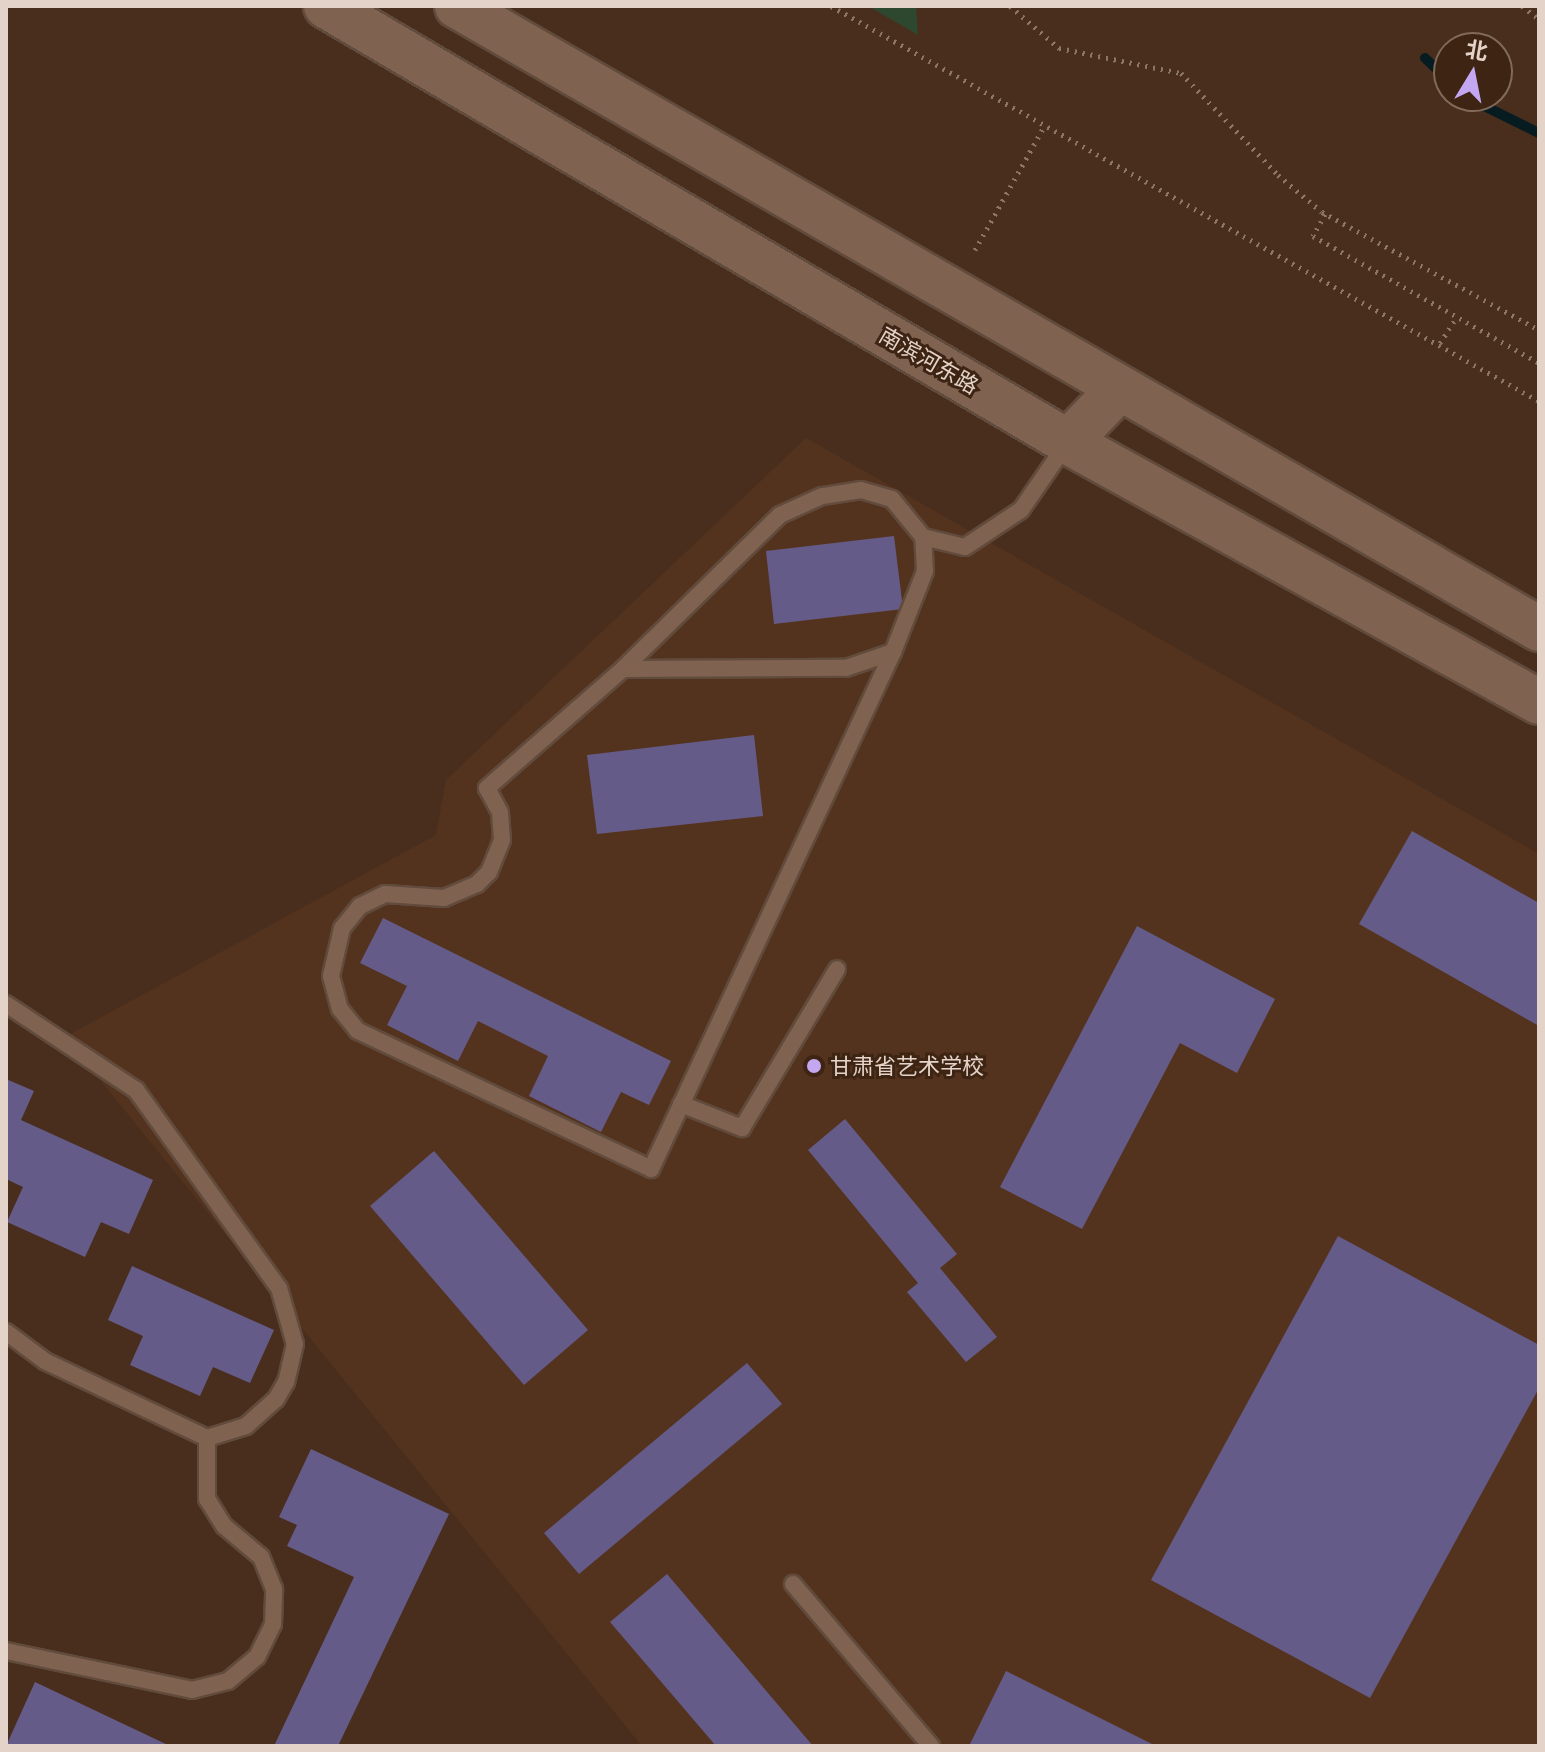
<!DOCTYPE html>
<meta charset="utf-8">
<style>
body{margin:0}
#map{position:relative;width:1545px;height:1752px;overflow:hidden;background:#492e1d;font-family:"PT Serif","Noto Sans SC",serif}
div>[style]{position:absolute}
.built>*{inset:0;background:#54331e}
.green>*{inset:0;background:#2e472f}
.stream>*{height:10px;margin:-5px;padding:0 5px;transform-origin:5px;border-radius:5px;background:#071c21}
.building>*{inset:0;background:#655b89}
.path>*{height:5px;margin-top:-2.5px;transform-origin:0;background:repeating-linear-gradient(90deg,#8c7667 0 2px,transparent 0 8px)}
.roads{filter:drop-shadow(2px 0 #614b3c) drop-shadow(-2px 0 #614b3c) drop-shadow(0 2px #614b3c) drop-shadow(0 -2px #614b3c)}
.lane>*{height:16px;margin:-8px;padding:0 8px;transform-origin:8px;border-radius:8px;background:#806250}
.secondary>*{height:44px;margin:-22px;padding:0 22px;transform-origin:22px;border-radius:22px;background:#806250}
.dots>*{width:22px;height:22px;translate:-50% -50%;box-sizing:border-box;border:4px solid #3e2413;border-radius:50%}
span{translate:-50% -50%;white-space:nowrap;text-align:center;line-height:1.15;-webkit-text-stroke:6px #3e2413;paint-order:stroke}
.street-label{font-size:22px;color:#e4d3c8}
.poi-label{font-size:22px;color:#e4d3c8}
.left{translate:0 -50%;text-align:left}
.frame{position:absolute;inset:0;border:8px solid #e4d3c8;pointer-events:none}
.north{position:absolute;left:1433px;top:32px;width:80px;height:80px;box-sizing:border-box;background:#3e2413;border:2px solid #806a5b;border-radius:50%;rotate:10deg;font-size:22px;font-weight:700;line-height:32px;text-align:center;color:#e4d3c8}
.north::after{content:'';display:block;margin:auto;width:28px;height:36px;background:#c4a7f1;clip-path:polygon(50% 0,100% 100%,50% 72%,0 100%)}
</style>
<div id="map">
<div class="built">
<i style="clip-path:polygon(806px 438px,1539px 854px,1539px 1746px,642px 1746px,65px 1037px,436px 835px,446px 780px)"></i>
</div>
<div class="green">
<i style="clip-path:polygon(868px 6px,916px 6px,918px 35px)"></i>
</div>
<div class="stream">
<i style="left:1425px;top:58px;width:33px;rotate:44deg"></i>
<i style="left:1464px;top:96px;width:84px;rotate:26.3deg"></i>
</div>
<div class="building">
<i style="clip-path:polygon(894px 536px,903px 609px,774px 624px,766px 551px)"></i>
<i style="clip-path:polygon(754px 735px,763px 816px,597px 834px,587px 755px)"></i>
<i style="clip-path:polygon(1412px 831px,1539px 903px,1539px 1026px,1359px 924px)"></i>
<i style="clip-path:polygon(383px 918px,671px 1061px,649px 1105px,621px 1092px,601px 1132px,529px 1096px,548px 1056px,478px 1021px,458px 1061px,387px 1025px,407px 986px,360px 963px)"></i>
<i style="clip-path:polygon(1137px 926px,1275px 999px,1237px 1073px,1180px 1043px,1082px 1229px,1000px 1187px)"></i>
<i style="clip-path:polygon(6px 1079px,34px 1091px,21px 1120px,153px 1180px,129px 1234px,101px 1222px,85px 1257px,7px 1222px,23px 1187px,6px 1179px)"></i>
<i style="clip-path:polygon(845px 1119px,957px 1254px,940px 1268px,997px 1337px,966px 1362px,907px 1292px,918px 1283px,808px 1150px)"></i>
<i style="clip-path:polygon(434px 1151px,588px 1330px,524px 1385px,370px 1206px)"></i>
<i style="clip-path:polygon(1338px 1236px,1539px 1345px,1539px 1388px,1370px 1698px,1151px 1580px)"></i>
<i style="clip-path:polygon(132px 1266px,274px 1330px,250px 1383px,213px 1367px,200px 1396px,130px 1365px,143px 1336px,108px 1320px)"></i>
<i style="clip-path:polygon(747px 1363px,782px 1404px,579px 1574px,544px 1533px)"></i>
<i style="clip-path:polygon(311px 1449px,449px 1514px,338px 1746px,274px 1746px,354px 1577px,287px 1546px,297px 1525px,279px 1517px)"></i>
<i style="clip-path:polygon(667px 1574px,813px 1746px,716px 1746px,610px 1622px)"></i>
<i style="clip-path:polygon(1006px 1671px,1156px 1746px,969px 1746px)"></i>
<i style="clip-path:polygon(35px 1682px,170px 1746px,6px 1746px)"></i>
</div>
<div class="path">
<i style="left:831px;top:6px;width:811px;rotate:29.16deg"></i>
<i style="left:1010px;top:6px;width:65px;rotate:40.6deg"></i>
<i style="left:1059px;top:48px;width:125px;rotate:11.6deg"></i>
<i style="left:1181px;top:73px;width:141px;rotate:46.4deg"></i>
<i style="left:1278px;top:175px;width:57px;rotate:40.1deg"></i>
<i style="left:1322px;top:212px;width:247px;rotate:28.5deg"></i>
<i style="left:1522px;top:6px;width:21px;rotate:37deg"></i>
<i style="left:1325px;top:214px;width:25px;rotate:119deg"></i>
<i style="left:1313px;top:236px;width:259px;rotate:29.3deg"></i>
<i style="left:975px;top:250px;width:143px;rotate:-60.8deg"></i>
<i style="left:1440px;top:343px;width:31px;rotate:-57deg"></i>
</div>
<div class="roads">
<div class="lane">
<i style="left:923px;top:537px;width:43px;rotate:13.4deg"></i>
<i style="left:965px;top:547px;width:67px;rotate:-33.5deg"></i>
<i style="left:1021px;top:510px;width:81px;rotate:-55.5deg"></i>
<i style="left:623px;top:669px;width:223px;rotate:-0.3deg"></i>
<i style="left:846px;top:668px;width:50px;rotate:-18.8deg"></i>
<i style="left:893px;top:652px;width:87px;rotate:-68.4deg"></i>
<i style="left:925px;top:571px;width:34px;rotate:-93deg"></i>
<i style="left:923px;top:537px;width:49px;rotate:-129.2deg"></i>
<i style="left:892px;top:499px;width:32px;rotate:-164deg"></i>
<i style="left:861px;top:490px;width:39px;rotate:171deg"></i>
<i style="left:822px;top:496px;width:46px;rotate:155.7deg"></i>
<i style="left:780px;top:515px;width:220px;rotate:135.6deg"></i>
<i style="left:623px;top:669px;width:181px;rotate:138.8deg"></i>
<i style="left:487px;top:788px;width:27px;rotate:62deg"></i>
<i style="left:500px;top:812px;width:28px;rotate:86deg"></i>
<i style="left:502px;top:840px;width:35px;rotate:112deg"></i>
<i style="left:489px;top:872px;width:17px;rotate:135deg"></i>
<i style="left:477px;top:884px;width:36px;rotate:157deg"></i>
<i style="left:444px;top:898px;width:59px;rotate:-176.1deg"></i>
<i style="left:385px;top:894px;width:28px;rotate:154deg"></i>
<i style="left:360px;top:906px;width:28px;rotate:129deg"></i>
<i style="left:342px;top:928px;width:49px;rotate:102.9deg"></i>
<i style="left:331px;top:976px;width:34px;rotate:75deg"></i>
<i style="left:340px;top:1009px;width:28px;rotate:51deg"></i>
<i style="left:358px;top:1031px;width:324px;rotate:25.2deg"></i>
<i style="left:651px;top:1169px;width:571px;rotate:-64.92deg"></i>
<i style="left:6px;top:1004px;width:156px;rotate:33.5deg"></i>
<i style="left:136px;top:1090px;width:244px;rotate:54.2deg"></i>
<i style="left:279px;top:1288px;width:58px;rotate:74.1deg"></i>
<i style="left:295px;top:1344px;width:39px;rotate:103deg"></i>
<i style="left:286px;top:1382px;width:20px;rotate:120deg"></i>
<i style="left:276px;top:1399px;width:40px;rotate:138deg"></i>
<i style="left:246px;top:1426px;width:41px;rotate:162.9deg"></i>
<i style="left:207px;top:1438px;width:179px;rotate:-154.6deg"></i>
<i style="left:45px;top:1361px;width:49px;rotate:-143.4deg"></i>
<i style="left:681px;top:1104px;width:66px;rotate:21.5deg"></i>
<i style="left:742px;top:1128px;width:185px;rotate:-59.1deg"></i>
<i style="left:793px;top:1584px;width:213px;rotate:49.6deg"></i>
<i style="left:6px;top:1651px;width:190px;rotate:11.8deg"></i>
<i style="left:192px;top:1690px;width:37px;rotate:-14deg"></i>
<i style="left:228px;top:1681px;width:38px;rotate:-40deg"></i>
<i style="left:257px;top:1657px;width:37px;rotate:-64deg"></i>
<i style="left:273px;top:1624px;width:35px;rotate:-88deg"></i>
<i style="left:274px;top:1589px;width:35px;rotate:-112deg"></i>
<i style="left:261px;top:1557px;width:48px;rotate:-140deg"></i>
<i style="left:224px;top:1526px;width:32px;rotate:-122deg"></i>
<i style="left:207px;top:1499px;width:61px;rotate:-90deg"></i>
</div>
<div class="secondary">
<i style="left:326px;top:6px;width:861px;rotate:30.44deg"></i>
<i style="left:1068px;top:442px;width:538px;rotate:28.9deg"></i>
<i style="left:457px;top:6px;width:1249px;rotate:29.93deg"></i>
<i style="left:1068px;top:442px;width:74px;rotate:-46.1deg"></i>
</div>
</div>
<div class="dots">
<i style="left:814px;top:1066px;background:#c4a7f1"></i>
</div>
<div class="street-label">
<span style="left:929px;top:360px;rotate:30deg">南滨河东路</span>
</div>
<div class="poi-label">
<span class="left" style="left:830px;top:1066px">甘肃省艺术学校</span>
</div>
<div class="frame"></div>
<div class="north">北</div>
</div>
